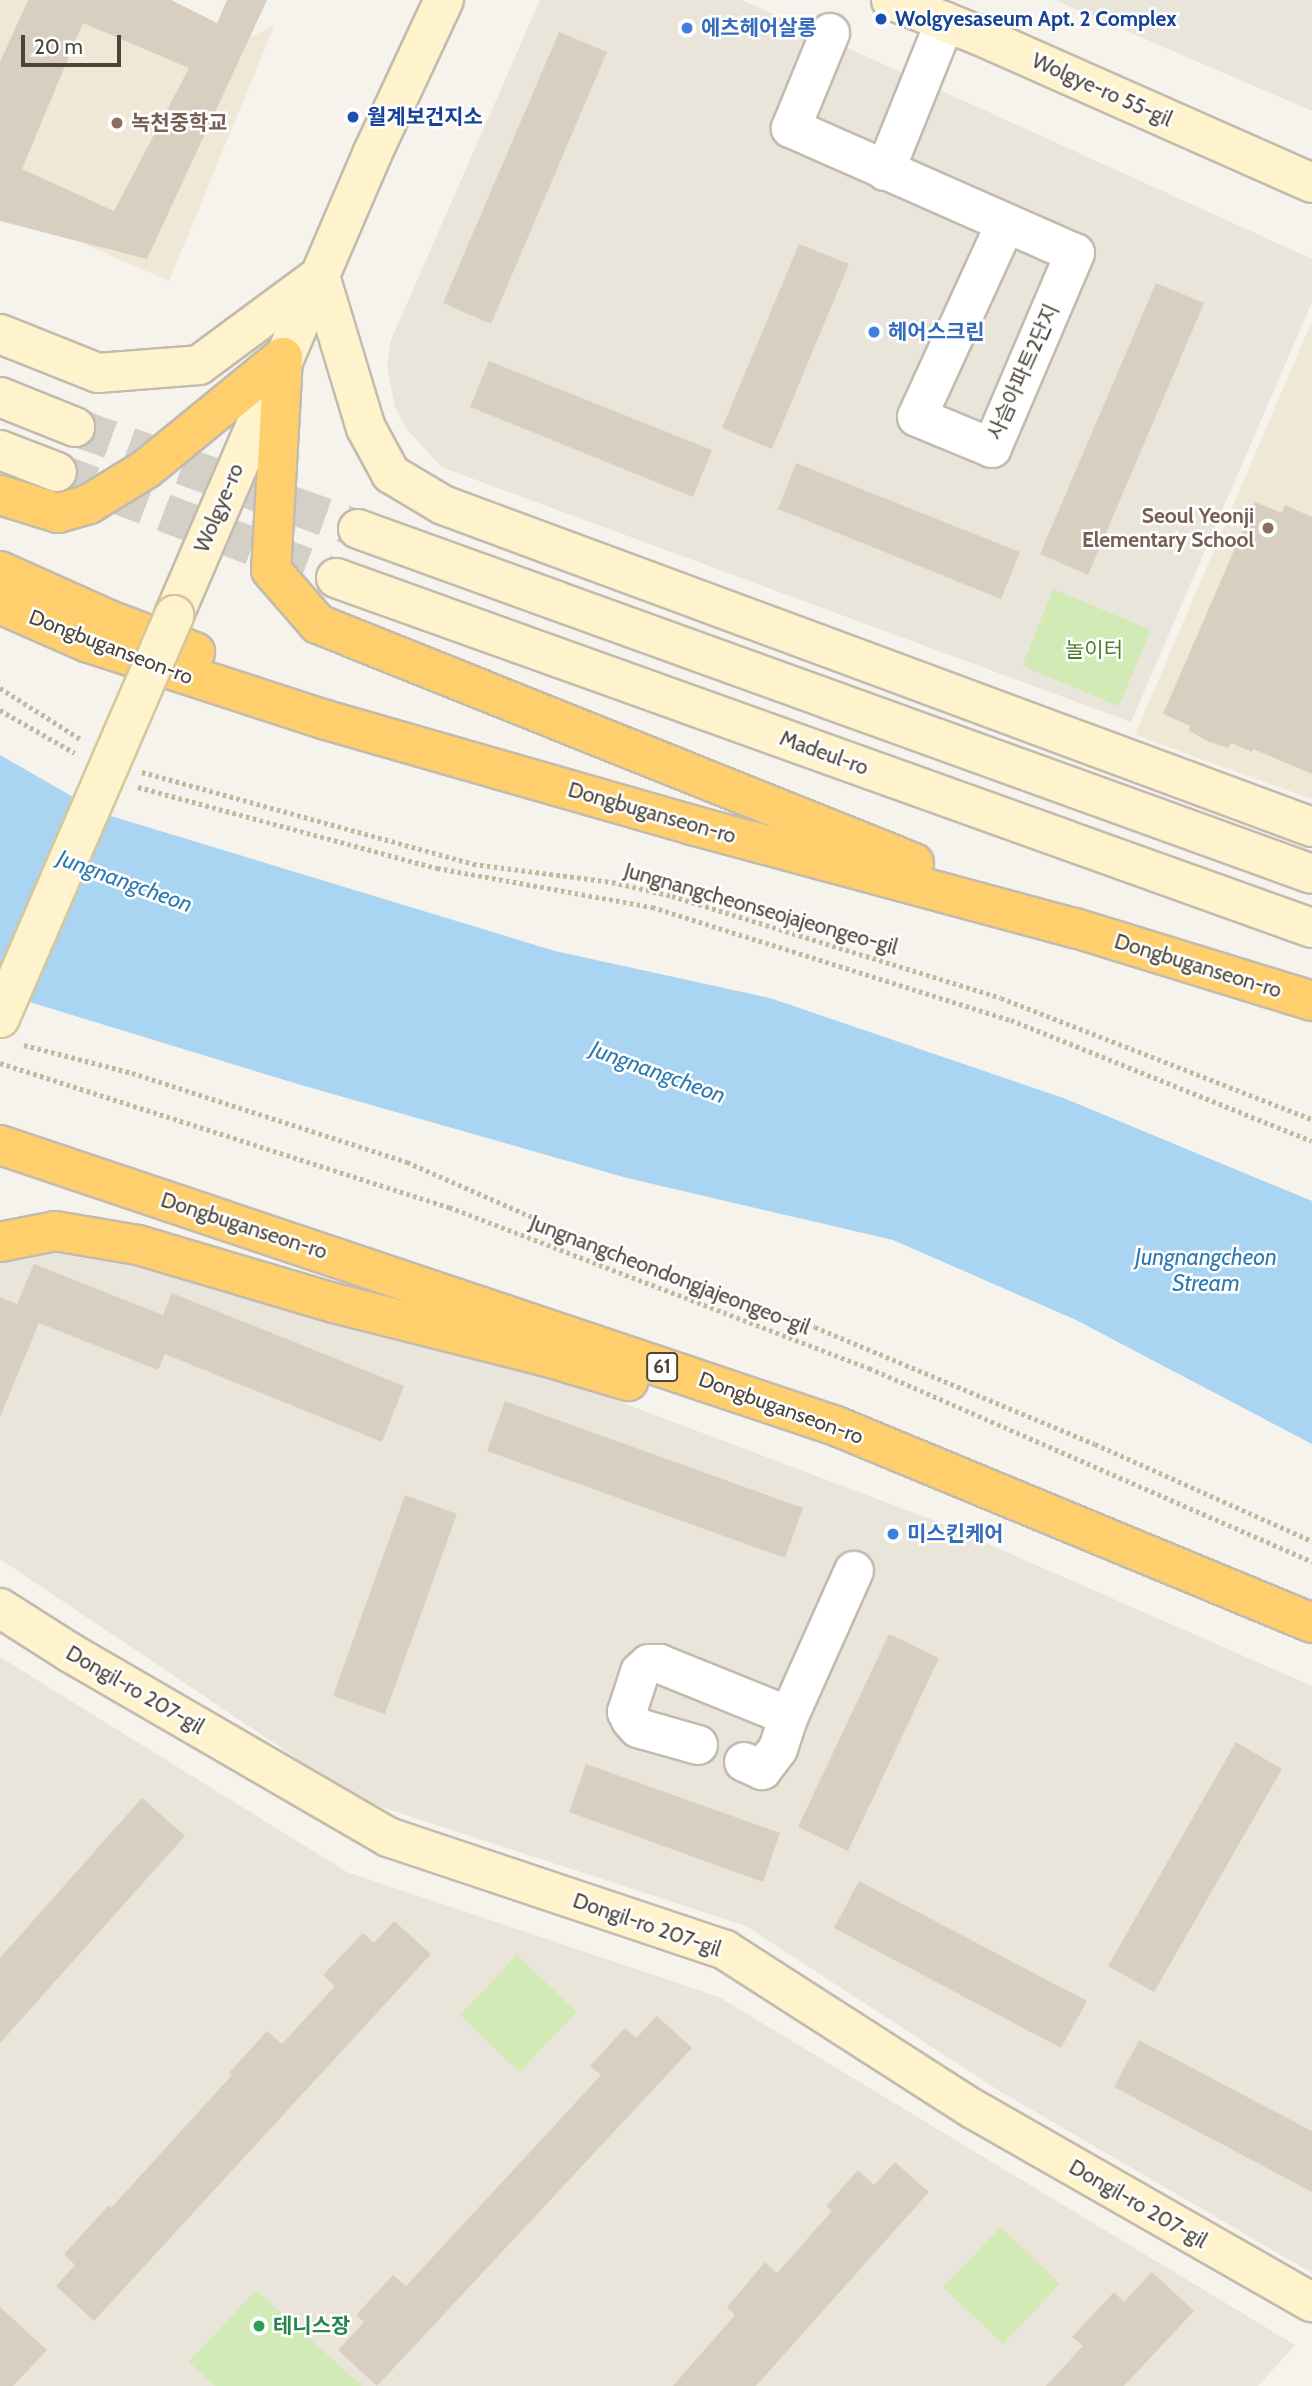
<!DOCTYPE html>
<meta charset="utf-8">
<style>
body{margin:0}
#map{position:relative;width:1312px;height:2386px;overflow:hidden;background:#f6f3ec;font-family:Cabin,"Noto Sans KR",sans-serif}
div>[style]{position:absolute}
.residential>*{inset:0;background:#eae5da}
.education>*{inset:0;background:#efe8d6}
.green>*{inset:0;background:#d2eab5}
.water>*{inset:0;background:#a9d4f2}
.building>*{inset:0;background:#d8cfc1}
.secondary-tunnel>*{height:38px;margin-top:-19px;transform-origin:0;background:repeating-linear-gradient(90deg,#d4d0c8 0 38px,transparent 0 57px)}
.path>*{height:4.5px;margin-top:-2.25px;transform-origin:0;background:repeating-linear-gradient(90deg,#c4b79f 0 3.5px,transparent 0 7px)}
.roads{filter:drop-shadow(2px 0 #c2bbae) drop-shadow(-2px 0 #c2bbae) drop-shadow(0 2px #c2bbae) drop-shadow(0 -2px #c2bbae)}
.street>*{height:38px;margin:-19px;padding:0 19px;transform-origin:19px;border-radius:19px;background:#fff}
.secondary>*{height:38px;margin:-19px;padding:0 19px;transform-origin:19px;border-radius:19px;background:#fff3cd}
.highway>*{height:38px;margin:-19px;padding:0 19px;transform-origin:19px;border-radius:19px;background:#ffcf6e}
.bridges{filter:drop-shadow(2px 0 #d6c79b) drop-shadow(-2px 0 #d6c79b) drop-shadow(0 2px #d6c79b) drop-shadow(0 -2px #d6c79b)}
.secondary-bridge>*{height:38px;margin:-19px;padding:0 19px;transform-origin:19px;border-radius:19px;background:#fff3cd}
.dots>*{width:19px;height:19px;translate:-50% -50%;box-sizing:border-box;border:4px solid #fff;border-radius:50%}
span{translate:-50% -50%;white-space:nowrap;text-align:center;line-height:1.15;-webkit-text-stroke:5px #fff;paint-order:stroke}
.shield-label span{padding:2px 5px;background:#fff;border:2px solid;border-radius:5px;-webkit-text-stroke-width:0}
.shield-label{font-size:19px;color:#4b4439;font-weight:700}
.transit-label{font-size:21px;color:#164399;font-weight:700}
.left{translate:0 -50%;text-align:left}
.shop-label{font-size:21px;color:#366cbe;font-weight:700}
.street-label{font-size:21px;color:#4b4439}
.education-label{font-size:21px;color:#785e54;font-weight:700}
.right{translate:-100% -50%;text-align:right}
.park-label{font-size:21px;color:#4a7f2a}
.leisure-label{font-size:21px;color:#27864d;font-weight:700}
.water-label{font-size:23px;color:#2e7ab2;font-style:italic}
.scale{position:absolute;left:21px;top:35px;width:100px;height:32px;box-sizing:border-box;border:4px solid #4b4439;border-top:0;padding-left:9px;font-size:21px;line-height:24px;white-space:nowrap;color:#4b4439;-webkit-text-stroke:5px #fff;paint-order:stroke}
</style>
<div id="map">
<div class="residential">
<i style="clip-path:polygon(540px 0,742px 0,1312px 259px,1312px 302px,1131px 722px,441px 467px,407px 429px,395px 407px,387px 367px,391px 340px)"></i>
<i style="clip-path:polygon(1055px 0,1312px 0,1312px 111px)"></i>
<i style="clip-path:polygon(19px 1219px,549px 1375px,938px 1522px,1312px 1686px,1312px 2273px,998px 2090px,746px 1926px,357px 1799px,0 1559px,0 1229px)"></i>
<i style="clip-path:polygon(0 1657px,347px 1872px,719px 1997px,1295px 2345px,1258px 2386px,0 2386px)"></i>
</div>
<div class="education">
<i style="clip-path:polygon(0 0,126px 0,248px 39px,275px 24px,169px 281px,0 207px)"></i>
<i style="clip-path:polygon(1312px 321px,1312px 799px,1135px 735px)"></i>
</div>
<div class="green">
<i style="clip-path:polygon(1053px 589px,1151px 630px,1119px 706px,1022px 666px)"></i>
<i style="clip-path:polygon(517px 1955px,577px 2012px,519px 2072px,460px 2015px)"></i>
<i style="clip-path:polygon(1001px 2227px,1060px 2284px,1003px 2344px,943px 2287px)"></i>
<i style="clip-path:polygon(256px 2290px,362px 2386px,215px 2386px,189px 2362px)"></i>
</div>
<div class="water">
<i style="clip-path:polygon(0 755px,101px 813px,555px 951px,770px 998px,1066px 1099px,1312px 1201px,1312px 1444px,1076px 1320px,893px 1240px,627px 1178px,301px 1085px,0 993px)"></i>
</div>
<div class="building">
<i style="clip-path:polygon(evenodd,28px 0,171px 0,217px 23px,227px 0,267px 0,147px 259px,0 221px,0 62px,28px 0,83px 23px,189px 68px,114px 211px,22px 169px,83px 23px)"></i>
<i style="clip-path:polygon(559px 32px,607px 52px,491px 324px,443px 303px)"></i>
<i style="clip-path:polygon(799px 244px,849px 264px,772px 449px,722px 428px)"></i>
<i style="clip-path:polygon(1156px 283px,1204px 303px,1088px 575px,1040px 554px)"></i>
<i style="clip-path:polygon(489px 361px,712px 450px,693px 497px,470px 407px)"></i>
<i style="clip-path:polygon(796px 463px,1020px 552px,1001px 599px,778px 509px)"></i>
<i style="clip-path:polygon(1255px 502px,1282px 513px,1285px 505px,1312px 517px,1312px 774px,1253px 749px,1252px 752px,1231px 743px,1228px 748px,1207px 741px,1188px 730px,1190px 726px,1163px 714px)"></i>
<i style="clip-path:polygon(34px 1264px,163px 1315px,172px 1293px,404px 1386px,382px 1442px,165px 1354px,158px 1370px,39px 1323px,0 1417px,0 1297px,17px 1304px)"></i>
<i style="clip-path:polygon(505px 1401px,803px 1508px,785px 1558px,487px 1451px)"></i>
<i style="clip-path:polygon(405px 1495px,457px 1514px,385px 1714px,333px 1696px)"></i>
<i style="clip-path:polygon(889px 1634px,939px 1658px,848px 1851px,798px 1827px)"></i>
<i style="clip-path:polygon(1236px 1742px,1282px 1769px,1154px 1992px,1108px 1966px)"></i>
<i style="clip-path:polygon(586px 1764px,780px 1833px,763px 1882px,569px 1812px)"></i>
<i style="clip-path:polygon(142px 1798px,185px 1836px,0 2043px,0 1958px)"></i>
<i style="clip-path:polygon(859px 1881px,1087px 2001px,1061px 2048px,834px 1928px)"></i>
<i style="clip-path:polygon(394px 1921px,431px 1954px,94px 2321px,56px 2286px,75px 2265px,64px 2254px,109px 2205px,111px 2208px,232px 2075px,229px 2073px,267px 2031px,282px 2044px,335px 1986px,323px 1975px,363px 1933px,374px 1943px)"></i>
<i style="clip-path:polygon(657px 2016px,692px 2048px,377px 2386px,338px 2350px,364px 2322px,356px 2315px,393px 2275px,406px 2286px,601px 2075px,590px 2066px,625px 2028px,636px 2038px)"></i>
<i style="clip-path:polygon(1139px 2040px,1312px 2131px,1312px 2192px,1114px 2087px)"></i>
<i style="clip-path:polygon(895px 2162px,929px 2192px,756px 2386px,673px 2386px,735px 2315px,727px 2307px,765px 2262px,777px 2273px,832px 2211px,826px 2206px,858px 2170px,874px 2185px)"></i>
<i style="clip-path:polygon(1152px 2272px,1194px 2311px,1124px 2386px,1046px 2386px,1083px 2346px,1072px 2337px,1114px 2292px,1124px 2302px)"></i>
<i style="clip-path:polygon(0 2307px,47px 2350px,13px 2386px,0 2386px)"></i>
</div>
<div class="secondary-tunnel">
<i style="left:75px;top:427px;width:301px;rotate:19.8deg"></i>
<i style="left:57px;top:472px;width:298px;rotate:20.8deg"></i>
</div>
<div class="path">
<i style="left:0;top:688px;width:97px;rotate:32.4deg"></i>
<i style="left:0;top:710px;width:86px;rotate:29.8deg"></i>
<i style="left:142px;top:772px;width:344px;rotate:15.5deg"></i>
<i style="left:473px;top:864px;width:140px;rotate:7.4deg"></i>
<i style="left:612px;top:882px;width:62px;rotate:13.1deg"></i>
<i style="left:672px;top:896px;width:344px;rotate:17.2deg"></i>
<i style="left:1001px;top:998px;width:334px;rotate:21.3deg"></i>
<i style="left:138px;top:787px;width:310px;rotate:15.2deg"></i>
<i style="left:437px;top:868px;width:219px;rotate:10.3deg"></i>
<i style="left:652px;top:907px;width:376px;rotate:17.5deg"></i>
<i style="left:1011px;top:1020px;width:324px;rotate:21.9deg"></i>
<i style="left:24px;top:1045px;width:112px;rotate:14.5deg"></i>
<i style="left:132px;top:1073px;width:289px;rotate:17.9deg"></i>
<i style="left:407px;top:1162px;width:212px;rotate:23.7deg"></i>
<i style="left:601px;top:1247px;width:38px;rotate:28deg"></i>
<i style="left:635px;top:1265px;width:190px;rotate:19deg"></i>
<i style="left:815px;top:1327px;width:303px;rotate:22.7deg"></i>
<i style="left:1095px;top:1444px;width:238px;rotate:24.1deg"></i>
<i style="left:0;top:1063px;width:472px;rotate:17.8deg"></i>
<i style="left:449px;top:1207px;width:450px;rotate:21deg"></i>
<i style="left:869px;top:1368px;width:484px;rotate:23.6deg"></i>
</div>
<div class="roads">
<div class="street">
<i style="left:830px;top:33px;width:103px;rotate:112.3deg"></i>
<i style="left:791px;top:128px;width:310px;rotate:23.8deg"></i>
<i style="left:1075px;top:253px;width:212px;rotate:113.1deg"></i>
<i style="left:992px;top:448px;width:81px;rotate:-157.5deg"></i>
<i style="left:917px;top:417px;width:213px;rotate:-65.4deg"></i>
<i style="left:885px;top:171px;width:161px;rotate:-68.1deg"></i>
<i style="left:698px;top:1745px;width:62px;rotate:-164.2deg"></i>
<i style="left:638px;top:1728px;width:11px;rotate:-131deg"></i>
<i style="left:631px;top:1720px;width:9px;rotate:-117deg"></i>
<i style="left:627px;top:1712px;width:42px;rotate:-72deg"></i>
<i style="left:640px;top:1672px;width:12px;rotate:-42deg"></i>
<i style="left:649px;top:1664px;width:11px"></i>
<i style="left:660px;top:1664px;width:139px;rotate:22deg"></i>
<i style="left:744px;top:1762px;width:20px;rotate:24deg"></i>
<i style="left:762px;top:1770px;width:26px;rotate:-53deg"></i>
<i style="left:778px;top:1749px;width:35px;rotate:-72deg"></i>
<i style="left:789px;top:1716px;width:159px;rotate:-65.9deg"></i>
</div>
<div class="secondary">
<i style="left:891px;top:0;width:94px;rotate:21.9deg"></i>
<i style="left:978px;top:35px;width:365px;rotate:23.9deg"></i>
<i style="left:320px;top:276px;width:159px;rotate:73.2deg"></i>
<i style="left:366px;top:428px;width:52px;rotate:61.5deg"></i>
<i style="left:391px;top:474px;width:61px;rotate:30.8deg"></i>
<i style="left:443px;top:505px;width:927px;rotate:20.33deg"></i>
<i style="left:0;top:334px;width:105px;rotate:21.7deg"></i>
<i style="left:98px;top:373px;width:101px;rotate:-4.5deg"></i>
<i style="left:199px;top:365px;width:148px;rotate:-36.5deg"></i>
<i style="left:0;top:397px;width:81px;rotate:21.8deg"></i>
<i style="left:0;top:450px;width:61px;rotate:21.1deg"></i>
<i style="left:358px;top:529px;width:1014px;rotate:19.88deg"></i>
<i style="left:336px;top:578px;width:1037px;rotate:19.73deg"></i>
<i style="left:174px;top:615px;width:504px;rotate:-66.74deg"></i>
<i style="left:373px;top:152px;width:168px;rotate:-65deg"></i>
<i style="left:0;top:1608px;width:82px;rotate:32.5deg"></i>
<i style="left:69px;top:1652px;width:369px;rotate:30.1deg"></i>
<i style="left:388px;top:1837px;width:355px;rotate:18.5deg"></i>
<i style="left:725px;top:1950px;width:295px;rotate:32.7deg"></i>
<i style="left:973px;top:2109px;width:390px;rotate:29.7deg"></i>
</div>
<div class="highway">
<i style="left:283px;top:357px;width:213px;rotate:93.2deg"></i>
<i style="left:271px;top:570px;width:72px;rotate:49deg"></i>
<i style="left:318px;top:624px;width:642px;rotate:21.85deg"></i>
<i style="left:0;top:495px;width:61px;rotate:17.2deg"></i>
<i style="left:58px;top:513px;width:32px;rotate:-16deg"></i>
<i style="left:89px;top:504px;width:67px;rotate:-31.6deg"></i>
<i style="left:146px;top:469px;width:177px;rotate:-39.3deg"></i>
<i style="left:0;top:571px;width:120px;rotate:24.2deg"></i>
<i style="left:109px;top:620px;width:92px;rotate:20.4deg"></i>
<i style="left:0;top:604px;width:97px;rotate:23.7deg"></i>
<i style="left:89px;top:643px;width:249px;rotate:18deg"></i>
<i style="left:326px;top:720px;width:381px;rotate:16deg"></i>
<i style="left:692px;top:825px;width:397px;rotate:15.1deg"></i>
<i style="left:1075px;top:928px;width:248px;rotate:17.1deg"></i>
<i style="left:0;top:1145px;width:882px;rotate:18.58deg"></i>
<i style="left:836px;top:1426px;width:515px;rotate:22.48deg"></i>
<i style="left:0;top:1242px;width:56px;rotate:-11.3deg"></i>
<i style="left:55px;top:1231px;width:84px;rotate:9.6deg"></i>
<i style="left:138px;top:1245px;width:204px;rotate:16.5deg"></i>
<i style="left:334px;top:1303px;width:217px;rotate:14.2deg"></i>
<i style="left:544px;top:1356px;width:88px;rotate:16.6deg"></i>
</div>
</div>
<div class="bridges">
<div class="secondary-bridge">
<i style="left:0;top:1018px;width:439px;rotate:-66.6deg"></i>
</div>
</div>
<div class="dots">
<i style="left:881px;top:19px;background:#1a4fb4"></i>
<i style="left:687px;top:28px;background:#3f7fe0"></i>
<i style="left:353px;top:117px;background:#1a4fb4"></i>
<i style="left:117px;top:123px;background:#8d6e63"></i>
<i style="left:874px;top:332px;background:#3f7fe0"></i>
<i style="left:1268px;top:528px;background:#8d6e63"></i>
<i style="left:893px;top:1534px;background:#3f7fe0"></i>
<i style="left:259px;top:2326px;background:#2e9e5b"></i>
</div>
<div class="shield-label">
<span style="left:662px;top:1367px">61</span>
</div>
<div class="transit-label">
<span class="left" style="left:895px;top:19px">Wolgyesaseum Apt. 2 Complex</span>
<span class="left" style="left:367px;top:117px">월계보건지소</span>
</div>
<div class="shop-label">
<span class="left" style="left:701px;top:28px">에츠헤어살롱</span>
<span class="left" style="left:888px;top:332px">헤어스크린</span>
<span class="left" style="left:907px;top:1534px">미스킨케어</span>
</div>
<div class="street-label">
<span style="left:1102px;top:90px;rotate:24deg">Wolgye-ro 55-gil</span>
<span style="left:1023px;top:372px;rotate:-66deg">사슴아파트2단지</span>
<span style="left:219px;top:508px;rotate:-67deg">Wolgye-ro</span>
<span style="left:111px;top:647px;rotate:21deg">Dongbuganseon-ro</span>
<span style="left:824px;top:753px;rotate:20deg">Madeul-ro</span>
<span style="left:652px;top:813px;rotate:16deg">Dongbuganseon-ro</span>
<span style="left:761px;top:909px;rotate:16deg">Jungnangcheonseojajeongeo-gil</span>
<span style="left:1198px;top:966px;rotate:17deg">Dongbuganseon-ro</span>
<span style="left:244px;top:1226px;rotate:18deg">Dongbuganseon-ro</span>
<span style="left:670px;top:1275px;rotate:21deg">Jungnangcheondongjajeongeo-gil</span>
<span style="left:781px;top:1408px;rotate:20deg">Dongbuganseon-ro</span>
<span style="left:135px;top:1690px;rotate:30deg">Dongil-ro 207-gil</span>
<span style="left:647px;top:1925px;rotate:19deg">Dongil-ro 207-gil</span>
<span style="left:1138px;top:2204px;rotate:30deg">Dongil-ro 207-gil</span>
</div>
<div class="education-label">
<span class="left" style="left:131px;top:123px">녹천중학교</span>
<span class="right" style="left:1254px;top:528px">Seoul Yeonji<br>Elementary School</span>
</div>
<div class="park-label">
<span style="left:1094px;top:650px">놀이터</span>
</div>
<div class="leisure-label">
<span class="left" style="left:273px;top:2326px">테니스장</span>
</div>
<div class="water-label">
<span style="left:125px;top:881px;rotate:20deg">Jungnangcheon</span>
<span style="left:658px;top:1072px;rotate:20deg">Jungnangcheon</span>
<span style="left:1206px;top:1270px">Jungnangcheon<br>Stream</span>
</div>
<div class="scale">20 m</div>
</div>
